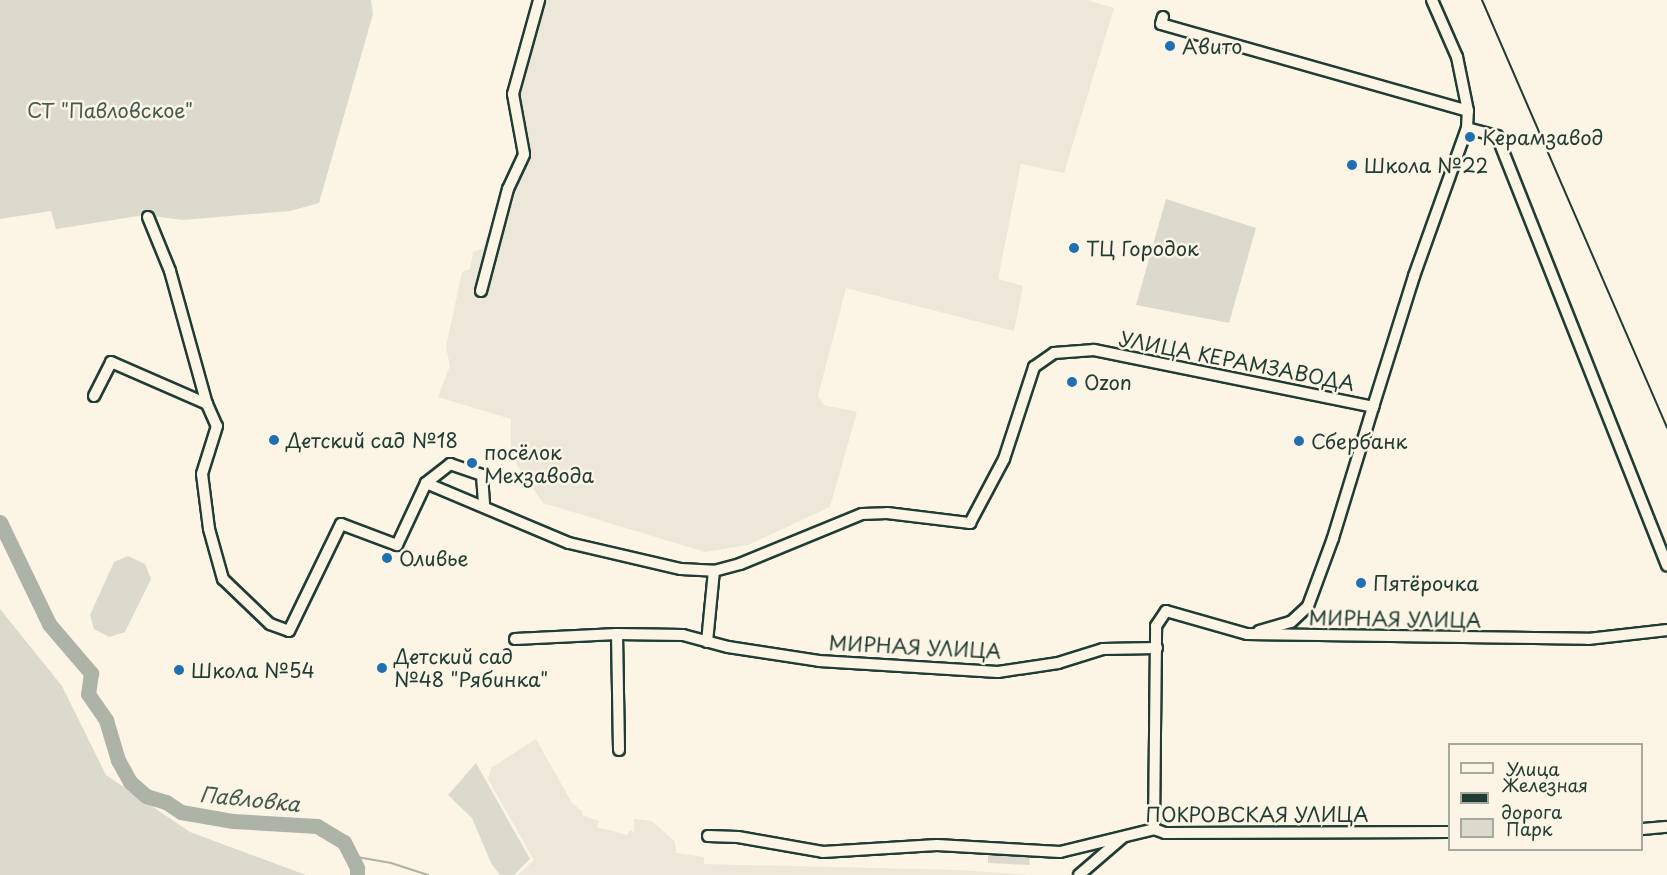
<!DOCTYPE html>
<meta charset="utf-8">
<style>
body{margin:0}
#map{position:relative;width:1667px;height:875px;overflow:hidden;background:#fcf5e5;font-family:"Playpen Sans",sans-serif}
div>[style]{position:absolute}
.built>*{inset:0;background:#ece7d8}
.green>*{inset:0;background:#dcdacc}
.stream>*{height:2px;margin:-1px;padding:0 1px;transform-origin:1px;border-radius:1px;background:#aeb3a7}
.river>*{height:15px;margin:-7.5px;padding:0 7.5px;transform-origin:7.5px;border-radius:7.5px;background:#aeb3a7}
.roads{filter:drop-shadow(2px 0 #1f3d34) drop-shadow(-2px 0 #1f3d34) drop-shadow(0 2px #1f3d34) drop-shadow(0 -2px #1f3d34)}
.minor>*{height:10px;margin:-5px;padding:0 5px;transform-origin:5px;border-radius:5px;background:#fcf5e5}
.rail>*{height:2px;margin:-1px;padding:0 1px;transform-origin:1px;border-radius:1px;background:#1f3d34}
.dots>*{width:16px;height:16px;translate:-50% -50%;box-sizing:border-box;border:3px solid #fcf5e5;border-radius:50%}
span{translate:-50% -50%;white-space:nowrap;text-align:center;line-height:1.15;-webkit-text-stroke:5px #fcf5e5;paint-order:stroke}
.poi-label{font-size:20px;color:#1f3d34}
.left{translate:0 -50%;text-align:left}
.park-label{font-size:20px;color:#455c52}
.street-label{font-size:20px;color:#1f3d34}
.water-label{font-size:21px;color:#435a51;font-style:italic}
.legend{position:absolute;left:1448px;top:743px;width:195px;height:108px;box-sizing:border-box;background:#fcf5e5;border:2px solid #a4ab9e;margin:0;padding:8px 10px;list-style:none;font-size:18px;color:#1f3d34}
.legend li{display:flex;align-items:center;gap:12px;height:30px}
.legend b{width:30px;border:2px solid #a4ab9e}
</style>
<div id="map">
<div class="built">
<i style="clip-path:polygon(544px 0,1087px 0,1114px 8px,1064px 173px,1021px 164px,998px 279px,1023px 286px,1014px 331px,846px 288px,818px 396px,824px 405px,857px 412px,830px 507px,748px 545px,705px 552px,543px 503px,511px 456px,511px 419px,438px 397px,450px 366px,446px 347px,462px 272px,470px 269px,473px 252px,482px 249px,526px 144px,518px 92px)"></i>
<i style="clip-path:polygon(536px 739px,572px 803px,583px 812px,582px 815px,599px 821px,597px 827px,627px 835px,630px 830px,634px 832px,634px 819px,652px 821px,675px 842px,676px 853px,704px 857px,704px 864px,960px 870px,1028px 875px,518px 875px,534px 860px,488px 779px,491px 768px)"></i>
</div>
<div class="green">
<i style="clip-path:polygon(0 0,371px 0,373px 14px,319px 203px,290px 211px,183px 220px,145px 215px,56px 229px,51px 211px,0 219px)"></i>
<i style="clip-path:polygon(1166px 199px,1256px 228px,1229px 323px,1136px 305px)"></i>
<i style="clip-path:polygon(128px 556px,145px 564px,151px 579px,125px 632px,109px 637px,94px 629px,90px 615px,114px 562px)"></i>
<i style="clip-path:polygon(0 609px,62px 686px,106px 775px,190px 832px,306px 875px,0 875px)"></i>
<i style="clip-path:polygon(476px 763px,530px 859px,514px 875px,500px 875px,491px 863px,472px 818px,448px 795px)"></i>
<i style="clip-path:polygon(988px 854px,1029px 855px,1030px 865px,988px 863px)"></i>
</div>
<div class="stream">
<i style="left:351px;top:856px;width:41px;rotate:9.9deg"></i>
<i style="left:391px;top:863px;width:39px;rotate:18deg"></i>
</div>
<div class="river">
<i style="left:0;top:522px;width:113px;rotate:64.3deg"></i>
<i style="left:49px;top:624px;width:65px;rotate:49.4deg"></i>
<i style="left:91px;top:673px;width:21px;rotate:98deg"></i>
<i style="left:88px;top:694px;width:32px;rotate:55deg"></i>
<i style="left:106px;top:720px;width:42px;rotate:73.3deg"></i>
<i style="left:118px;top:760px;width:25px;rotate:61deg"></i>
<i style="left:130px;top:782px;width:21px;rotate:41deg"></i>
<i style="left:146px;top:796px;width:21px;rotate:17deg"></i>
<i style="left:166px;top:802px;width:18px;rotate:34deg"></i>
<i style="left:181px;top:812px;width:53px;rotate:9.8deg"></i>
<i style="left:233px;top:821px;width:84px;rotate:3.4deg"></i>
<i style="left:317px;top:826px;width:31px;rotate:31deg"></i>
<i style="left:344px;top:842px;width:29px;rotate:63deg"></i>
<i style="left:357px;top:868px;width:7px;rotate:90deg"></i>
</div>
<div class="roads">
<div class="minor">
<i style="left:1163px;top:17px;width:7px;rotate:106deg"></i>
<i style="left:1161px;top:24px;width:319px;rotate:15.8deg"></i>
<i style="left:1467px;top:128px;width:31px;rotate:15deg"></i>
<i style="left:1497px;top:136px;width:462px;rotate:68.4deg"></i>
<i style="left:148px;top:217px;width:58px;rotate:67.8deg"></i>
<i style="left:170px;top:271px;width:138px;rotate:74.5deg"></i>
<i style="left:481px;top:291px;width:106px;rotate:-75.2deg"></i>
<i style="left:508px;top:189px;width:38px;rotate:-65deg"></i>
<i style="left:524px;top:154px;width:61px;rotate:-100.4deg"></i>
<i style="left:513px;top:94px;width:98px;rotate:-74.5deg"></i>
<i style="left:94px;top:396px;width:38px;rotate:-63deg"></i>
<i style="left:111px;top:362px;width:105px;rotate:23.6deg"></i>
<i style="left:207px;top:404px;width:24px;rotate:66deg"></i>
<i style="left:217px;top:426px;width:50px;rotate:107.4deg"></i>
<i style="left:202px;top:474px;width:55px;rotate:82.7deg"></i>
<i style="left:209px;top:529px;width:52px;rotate:74.4deg"></i>
<i style="left:223px;top:579px;width:65px;rotate:43.8deg"></i>
<i style="left:270px;top:624px;width:20px;rotate:20deg"></i>
<i style="left:289px;top:631px;width:119px;rotate:-64.1deg"></i>
<i style="left:341px;top:524px;width:60px;rotate:20.6deg"></i>
<i style="left:397px;top:545px;width:68px;rotate:-64.9deg"></i>
<i style="left:426px;top:483px;width:31px;rotate:-38deg"></i>
<i style="left:450px;top:464px;width:34px;rotate:19deg"></i>
<i style="left:482px;top:475px;width:32px;rotate:86deg"></i>
<i style="left:426px;top:483px;width:155px;rotate:22.8deg"></i>
<i style="left:569px;top:543px;width:115px;rotate:13.1deg"></i>
<i style="left:681px;top:569px;width:33px;rotate:3deg"></i>
<i style="left:714px;top:571px;width:27px;rotate:-15deg"></i>
<i style="left:740px;top:564px;width:132px;rotate:-22.3deg"></i>
<i style="left:862px;top:514px;width:25px;rotate:-2deg"></i>
<i style="left:887px;top:513px;width:84px;rotate:6.9deg"></i>
<i style="left:970px;top:523px;width:72px;rotate:-62deg"></i>
<i style="left:1004px;top:459px;width:97px;rotate:-71.9deg"></i>
<i style="left:1034px;top:367px;width:24px;rotate:-35deg"></i>
<i style="left:1054px;top:353px;width:40px;rotate:-4.3deg"></i>
<i style="left:1094px;top:350px;width:285px;rotate:11.5deg"></i>
<i style="left:1373px;top:407px;width:137px;rotate:-72.6deg"></i>
<i style="left:1414px;top:276px;width:157px;rotate:-70.3deg"></i>
<i style="left:1467px;top:128px;width:17px;rotate:-87deg"></i>
<i style="left:1468px;top:111px;width:55px;rotate:-101.5deg"></i>
<i style="left:1457px;top:57px;width:62px;rotate:-113.7deg"></i>
<i style="left:1259px;top:631px;width:33px;rotate:-16deg"></i>
<i style="left:1291px;top:622px;width:23px;rotate:-43deg"></i>
<i style="left:1308px;top:606px;width:72px;rotate:-69.8deg"></i>
<i style="left:1333px;top:538px;width:137px;rotate:-73deg"></i>
<i style="left:617px;top:634px;width:116px;rotate:89deg"></i>
<i style="left:515px;top:639px;width:102px;rotate:-2.8deg"></i>
<i style="left:617px;top:634px;width:66px;rotate:0.9deg"></i>
<i style="left:683px;top:635px;width:47px;rotate:14.9deg"></i>
<i style="left:728px;top:647px;width:92px;rotate:8.7deg"></i>
<i style="left:819px;top:661px;width:179px;rotate:3.5deg"></i>
<i style="left:998px;top:672px;width:61px;rotate:-8.5deg"></i>
<i style="left:1058px;top:663px;width:47px;rotate:-17.3deg"></i>
<i style="left:1103px;top:649px;width:54px;rotate:-1.1deg"></i>
<i style="left:707px;top:642px;width:71px;rotate:-84.4deg"></i>
<i style="left:1154px;top:829px;width:203px;rotate:-89.4deg"></i>
<i style="left:1156px;top:626px;width:18px;rotate:-56deg"></i>
<i style="left:1166px;top:611px;width:84px;rotate:15.9deg"></i>
<i style="left:1247px;top:634px;width:341px;rotate:0.8deg"></i>
<i style="left:1588px;top:639px;width:80px;rotate:-6.5deg"></i>
<i style="left:1642px;top:829px;width:25px;rotate:-5deg"></i>
<i style="left:708px;top:836px;width:30px;rotate:2deg"></i>
<i style="left:738px;top:837px;width:86px;rotate:10deg"></i>
<i style="left:823px;top:852px;width:114px;rotate:-3.5deg"></i>
<i style="left:937px;top:845px;width:123px;rotate:3.3deg"></i>
<i style="left:1060px;top:852px;width:97px;rotate:-13.7deg"></i>
<i style="left:1154px;top:829px;width:12px;rotate:20deg"></i>
<i style="left:1165px;top:833px;width:285px;rotate:-0.2deg"></i>
<i style="left:1079px;top:875px;width:57px;rotate:-40.7deg"></i>
</div>
</div>
<div class="rail">
<i style="left:1482px;top:0;width:466px;rotate:66.6deg"></i>
</div>
<div class="dots">
<i style="left:1170px;top:46px;background:#1f6fb2"></i>
<i style="left:1470px;top:137px;background:#1f6fb2"></i>
<i style="left:1352px;top:165px;background:#1f6fb2"></i>
<i style="left:1074px;top:248px;background:#1f6fb2"></i>
<i style="left:1072px;top:382px;background:#1f6fb2"></i>
<i style="left:274px;top:440px;background:#1f6fb2"></i>
<i style="left:1299px;top:441px;background:#1f6fb2"></i>
<i style="left:472px;top:463px;background:#1f6fb2"></i>
<i style="left:387px;top:558px;background:#1f6fb2"></i>
<i style="left:1361px;top:583px;background:#1f6fb2"></i>
<i style="left:382px;top:668px;background:#1f6fb2"></i>
<i style="left:179px;top:670px;background:#1f6fb2"></i>
</div>
<div class="poi-label">
<span class="left" style="left:1182px;top:46px">Авито</span>
<span class="left" style="left:1482px;top:137px">Керамзавод</span>
<span class="left" style="left:1364px;top:165px">Школа №22</span>
<span class="left" style="left:1086px;top:248px">ТЦ Городок</span>
<span class="left" style="left:1084px;top:382px">Ozon</span>
<span class="left" style="left:286px;top:440px">Детский сад №18</span>
<span class="left" style="left:1311px;top:441px">Сбербанк</span>
<span class="left" style="left:484px;top:464px">посёлок<br>Мехзавода</span>
<span class="left" style="left:399px;top:558px">Оливье</span>
<span class="left" style="left:1373px;top:583px">Пятёрочка</span>
<span class="left" style="left:394px;top:668px">Детский сад<br>№48 "Рябинка"</span>
<span class="left" style="left:191px;top:670px">Школа №54</span>
</div>
<div class="park-label">
<span style="left:110px;top:110px">СТ "Павловское"</span>
</div>
<div class="street-label">
<span style="left:1237px;top:361px;rotate:11deg">УЛИЦА КЕРАМЗАВОДА</span>
<span style="left:1395px;top:619px;rotate:1deg">МИРНАЯ УЛИЦА</span>
<span style="left:915px;top:647px;rotate:3deg">МИРНАЯ УЛИЦА</span>
<span style="left:1257px;top:814px">ПОКРОВСКАЯ УЛИЦА</span>
</div>
<div class="water-label">
<span style="left:250px;top:798px;rotate:6deg">Павловка</span>
</div>
<ul class="legend">
<li><b style="height:8px;background:#fcf5e5"></b>Улица</li>
<li><b style="height:8px;background:#1f3d34"></b>Железная дорога</li>
<li><b style="height:16px;background:#dcdacc"></b>Парк</li>
</ul>
</div>
